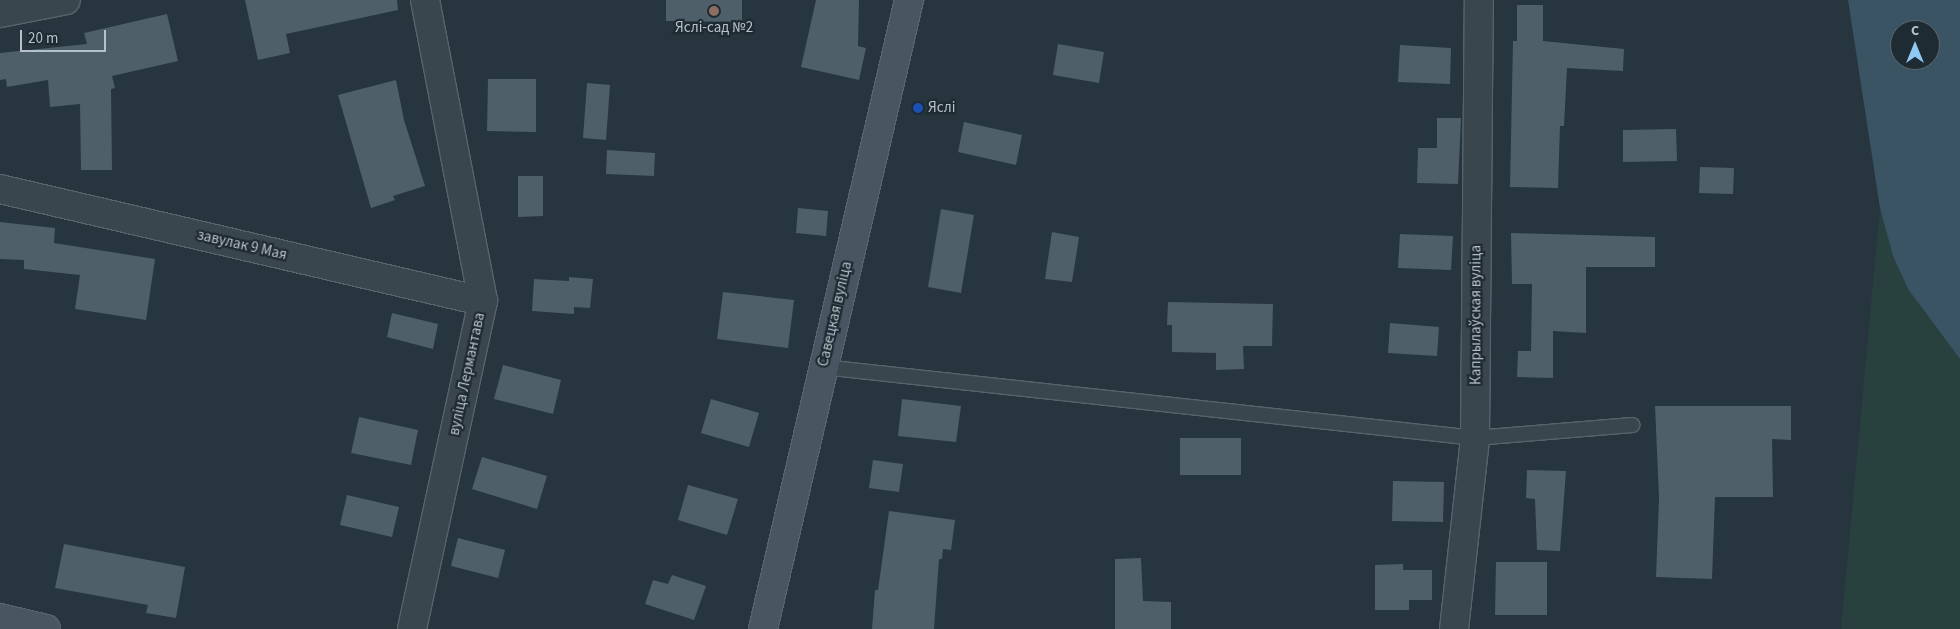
<!DOCTYPE html>
<meta charset="utf-8">
<style>
body{margin:0}
#map{position:relative;width:1960px;height:629px;overflow:hidden;background:#26353e;font-family:"Source Sans 3",sans-serif}
div>[style]{position:absolute}
.green>*{inset:0;background:#29413e}
.water>*{inset:0;background:#3a5464}
.building>*{inset:0;background:#4f5f69}
.roads{filter:drop-shadow(1px 0 #58646c) drop-shadow(-1px 0 #58646c) drop-shadow(0 1px #58646c) drop-shadow(0 -1px #58646c)}
.service>*{height:14px;margin:-7px;padding:0 7px;transform-origin:7px;border-radius:7px;background:#3a464e}
.minor>*{height:28px;margin:-14px;padding:0 14px;transform-origin:14px;border-radius:14px;background:#3a464e}
.secondary>*{height:28px;margin:-14px;padding:0 14px;transform-origin:14px;border-radius:14px;background:#485661}
.dots>*{width:14px;height:14px;translate:-50% -50%;box-sizing:border-box;border:2px solid #1f2b33;border-radius:50%}
span{translate:-50% -50%;white-space:nowrap;text-align:center;line-height:1.15;-webkit-text-stroke:4.5px #1f2b33;paint-order:stroke}
.poi-label{font-size:15px;color:#b6c1c9}
.left{translate:0 -50%;text-align:left}
.street-label{font-size:15px;color:#b6c1c9}
.north{position:absolute;left:1890px;top:20px;width:50px;height:50px;box-sizing:border-box;background:#1f2b33;border:1px solid #5b676f;border-radius:50%;rotate:0deg;font-size:14px;font-weight:700;line-height:20px;text-align:center;color:#b6c1c9}
.north::after{content:'';display:block;margin:auto;width:18px;height:22px;background:#90c9f3;clip-path:polygon(50% 0,100% 100%,50% 72%,0 100%)}
.scale{position:absolute;left:20px;top:30px;width:86px;height:22px;box-sizing:border-box;border:2px solid #b6c1c9;border-top:0;padding-left:6px;font-size:15px;line-height:18px;white-space:nowrap;color:#b6c1c9;-webkit-text-stroke:4px #1f2b33;paint-order:stroke}
</style>
<div id="map">
<div class="green">
<i style="clip-path:polygon(1880px 208px,1893px 256px,1908px 289px,1960px 359px,1960px 629px,1841px 629px)"></i>
</div>
<div class="water">
<i style="clip-path:polygon(evenodd,1848px 0,1960px 0,1960px 359px,1908px 289px,1893px 256px,1880px 208px,1848px 0,1900px 30px,1930px 30px,1930px 60px,1900px 60px,1900px 30px)"></i>
</div>
<div class="building">
<i style="clip-path:polygon(245px 0,397px 0,398px 10px,286px 34px,290px 53px,258px 60px)"></i>
<i style="clip-path:polygon(666px 0,742px 0,742px 22px,666px 21px)"></i>
<i style="clip-path:polygon(816px 0,859px 0,858px 46px,866px 48px,859px 80px,801px 67px)"></i>
<i style="clip-path:polygon(1517px 5px,1543px 5px,1543px 41px,1624px 49px,1623px 71px,1567px 68px,1564px 126px,1560px 126px,1558px 188px,1510px 187px,1513px 41px,1517px 41px)"></i>
<i style="clip-path:polygon(167px 14px,178px 61px,112px 76px,115px 88px,111px 89px,112px 170px,81px 170px,80px 104px,50px 107px,48px 80px,7px 87px,6px 79px,0 80px,0 53px,87px 44px,84px 33px)"></i>
<i style="clip-path:polygon(1058px 44px,1104px 52px,1099px 83px,1053px 75px)"></i>
<i style="clip-path:polygon(1400px 45px,1451px 48px,1450px 84px,1398px 82px)"></i>
<i style="clip-path:polygon(488px 79px,536px 79px,536px 132px,487px 131px)"></i>
<i style="clip-path:polygon(396px 80px,404px 120px,425px 186px,393px 196px,395px 200px,371px 208px,338px 95px)"></i>
<i style="clip-path:polygon(587px 83px,610px 85px,606px 140px,583px 138px)"></i>
<i style="clip-path:polygon(1437px 118px,1461px 118px,1458px 184px,1417px 183px,1418px 148px,1437px 148px)"></i>
<i style="clip-path:polygon(964px 122px,1022px 135px,1016px 165px,958px 152px)"></i>
<i style="clip-path:polygon(1676px 129px,1677px 161px,1623px 162px,1623px 130px)"></i>
<i style="clip-path:polygon(607px 150px,655px 153px,654px 176px,606px 174px)"></i>
<i style="clip-path:polygon(1700px 167px,1734px 168px,1733px 194px,1699px 193px)"></i>
<i style="clip-path:polygon(518px 176px,543px 176px,543px 216px,518px 217px)"></i>
<i style="clip-path:polygon(798px 208px,828px 211px,826px 236px,796px 233px)"></i>
<i style="clip-path:polygon(941px 209px,974px 215px,961px 293px,928px 287px)"></i>
<i style="clip-path:polygon(0 222px,55px 228px,54px 243px,155px 259px,146px 320px,75px 309px,80px 275px,24px 269px,24px 260px,0 259px)"></i>
<i style="clip-path:polygon(1052px 232px,1079px 237px,1072px 282px,1045px 279px)"></i>
<i style="clip-path:polygon(1511px 233px,1655px 237px,1655px 267px,1586px 267px,1586px 333px,1553px 331px,1553px 378px,1517px 377px,1518px 351px,1531px 351px,1532px 284px,1512px 284px)"></i>
<i style="clip-path:polygon(1400px 234px,1453px 236px,1451px 270px,1398px 268px)"></i>
<i style="clip-path:polygon(569px 277px,593px 279px,590px 308px,574px 307px,574px 314px,532px 311px,534px 279px,569px 281px)"></i>
<i style="clip-path:polygon(723px 292px,794px 300px,788px 348px,717px 339px)"></i>
<i style="clip-path:polygon(1168px 302px,1273px 304px,1272px 346px,1243px 346px,1244px 369px,1216px 370px,1216px 353px,1172px 352px,1172px 325px,1167px 325px)"></i>
<i style="clip-path:polygon(392px 313px,438px 324px,433px 349px,387px 337px)"></i>
<i style="clip-path:polygon(1390px 323px,1439px 327px,1437px 356px,1388px 353px)"></i>
<i style="clip-path:polygon(503px 365px,561px 380px,553px 414px,494px 399px)"></i>
<i style="clip-path:polygon(711px 399px,759px 413px,749px 447px,701px 433px)"></i>
<i style="clip-path:polygon(902px 399px,961px 406px,956px 442px,898px 436px)"></i>
<i style="clip-path:polygon(1655px 406px,1791px 406px,1791px 440px,1772px 439px,1773px 497px,1715px 497px,1712px 579px,1656px 577px,1659px 498px)"></i>
<i style="clip-path:polygon(359px 417px,418px 430px,411px 465px,351px 453px)"></i>
<i style="clip-path:polygon(1180px 438px,1241px 438px,1241px 475px,1180px 475px)"></i>
<i style="clip-path:polygon(482px 457px,547px 476px,537px 509px,472px 489px)"></i>
<i style="clip-path:polygon(873px 460px,903px 464px,899px 492px,869px 488px)"></i>
<i style="clip-path:polygon(1527px 470px,1566px 471px,1560px 551px,1537px 550px,1535px 499px,1526px 498px)"></i>
<i style="clip-path:polygon(1393px 481px,1444px 482px,1443px 522px,1392px 521px)"></i>
<i style="clip-path:polygon(688px 485px,738px 499px,727px 535px,678px 520px)"></i>
<i style="clip-path:polygon(347px 495px,399px 507px,392px 537px,340px 525px)"></i>
<i style="clip-path:polygon(889px 511px,955px 520px,951px 550px,943px 549px,942px 559px,939px 559px,934px 629px,872px 629px,875px 590px,878px 590px)"></i>
<i style="clip-path:polygon(458px 538px,505px 550px,498px 578px,451px 566px)"></i>
<i style="clip-path:polygon(64px 544px,185px 567px,176px 618px,146px 613px,148px 605px,55px 588px)"></i>
<i style="clip-path:polygon(1141px 558px,1143px 601px,1171px 602px,1171px 629px,1115px 629px,1115px 559px)"></i>
<i style="clip-path:polygon(1496px 562px,1547px 562px,1547px 615px,1495px 615px)"></i>
<i style="clip-path:polygon(1403px 564px,1403px 570px,1432px 570px,1432px 600px,1409px 600px,1409px 610px,1375px 610px,1375px 565px)"></i>
<i style="clip-path:polygon(672px 575px,706px 586px,694px 620px,645px 604px,653px 580px,668px 584px)"></i>
</div>
<div class="roads">
<div class="service">
<i style="left:823px;top:367px;width:656px;rotate:6.21deg"></i>
<i style="left:1475px;top:438px;width:158px;rotate:-4.7deg"></i>
</div>
<div class="minor">
<i style="left:0;top:13px;width:67px;rotate:-11.1deg"></i>
<i style="left:0;top:189px;width:496px;rotate:13.1deg"></i>
<i style="left:412px;top:629px;width:336px;rotate:-77.8deg"></i>
<i style="left:483px;top:301px;width:307px;rotate:-100.9deg"></i>
<i style="left:1454px;top:629px;width:192px;rotate:-83.7deg"></i>
<i style="left:1475px;top:438px;width:438px;rotate:-89.5deg"></i>
</div>
<div class="secondary">
<i style="left:0;top:618px;width:47px;rotate:13.4deg"></i>
<i style="left:763px;top:629px;width:646px;rotate:-76.93deg"></i>
</div>
</div>
<div class="dots">
<i style="left:714px;top:11px;background:#8d6e63"></i>
<i style="left:918px;top:108px;background:#1a4fb4"></i>
</div>
<div class="poi-label">
<span style="left:714px;top:28px">Яслі-сад №2</span>
<span class="left" style="left:928px;top:108px">Яслі</span>
</div>
<div class="street-label">
<span style="left:242px;top:245px;rotate:13deg">завулак 9 Мая</span>
<span style="left:835px;top:314px;rotate:-77deg">Савецкая вуліца</span>
<span style="left:1476px;top:315px;rotate:-90deg">Капрылаўская вуліца</span>
<span style="left:467px;top:374px;rotate:-78deg">вуліца Лермантава</span>
</div>
<div class="north">С</div>
<div class="scale">20 m</div>
</div>
